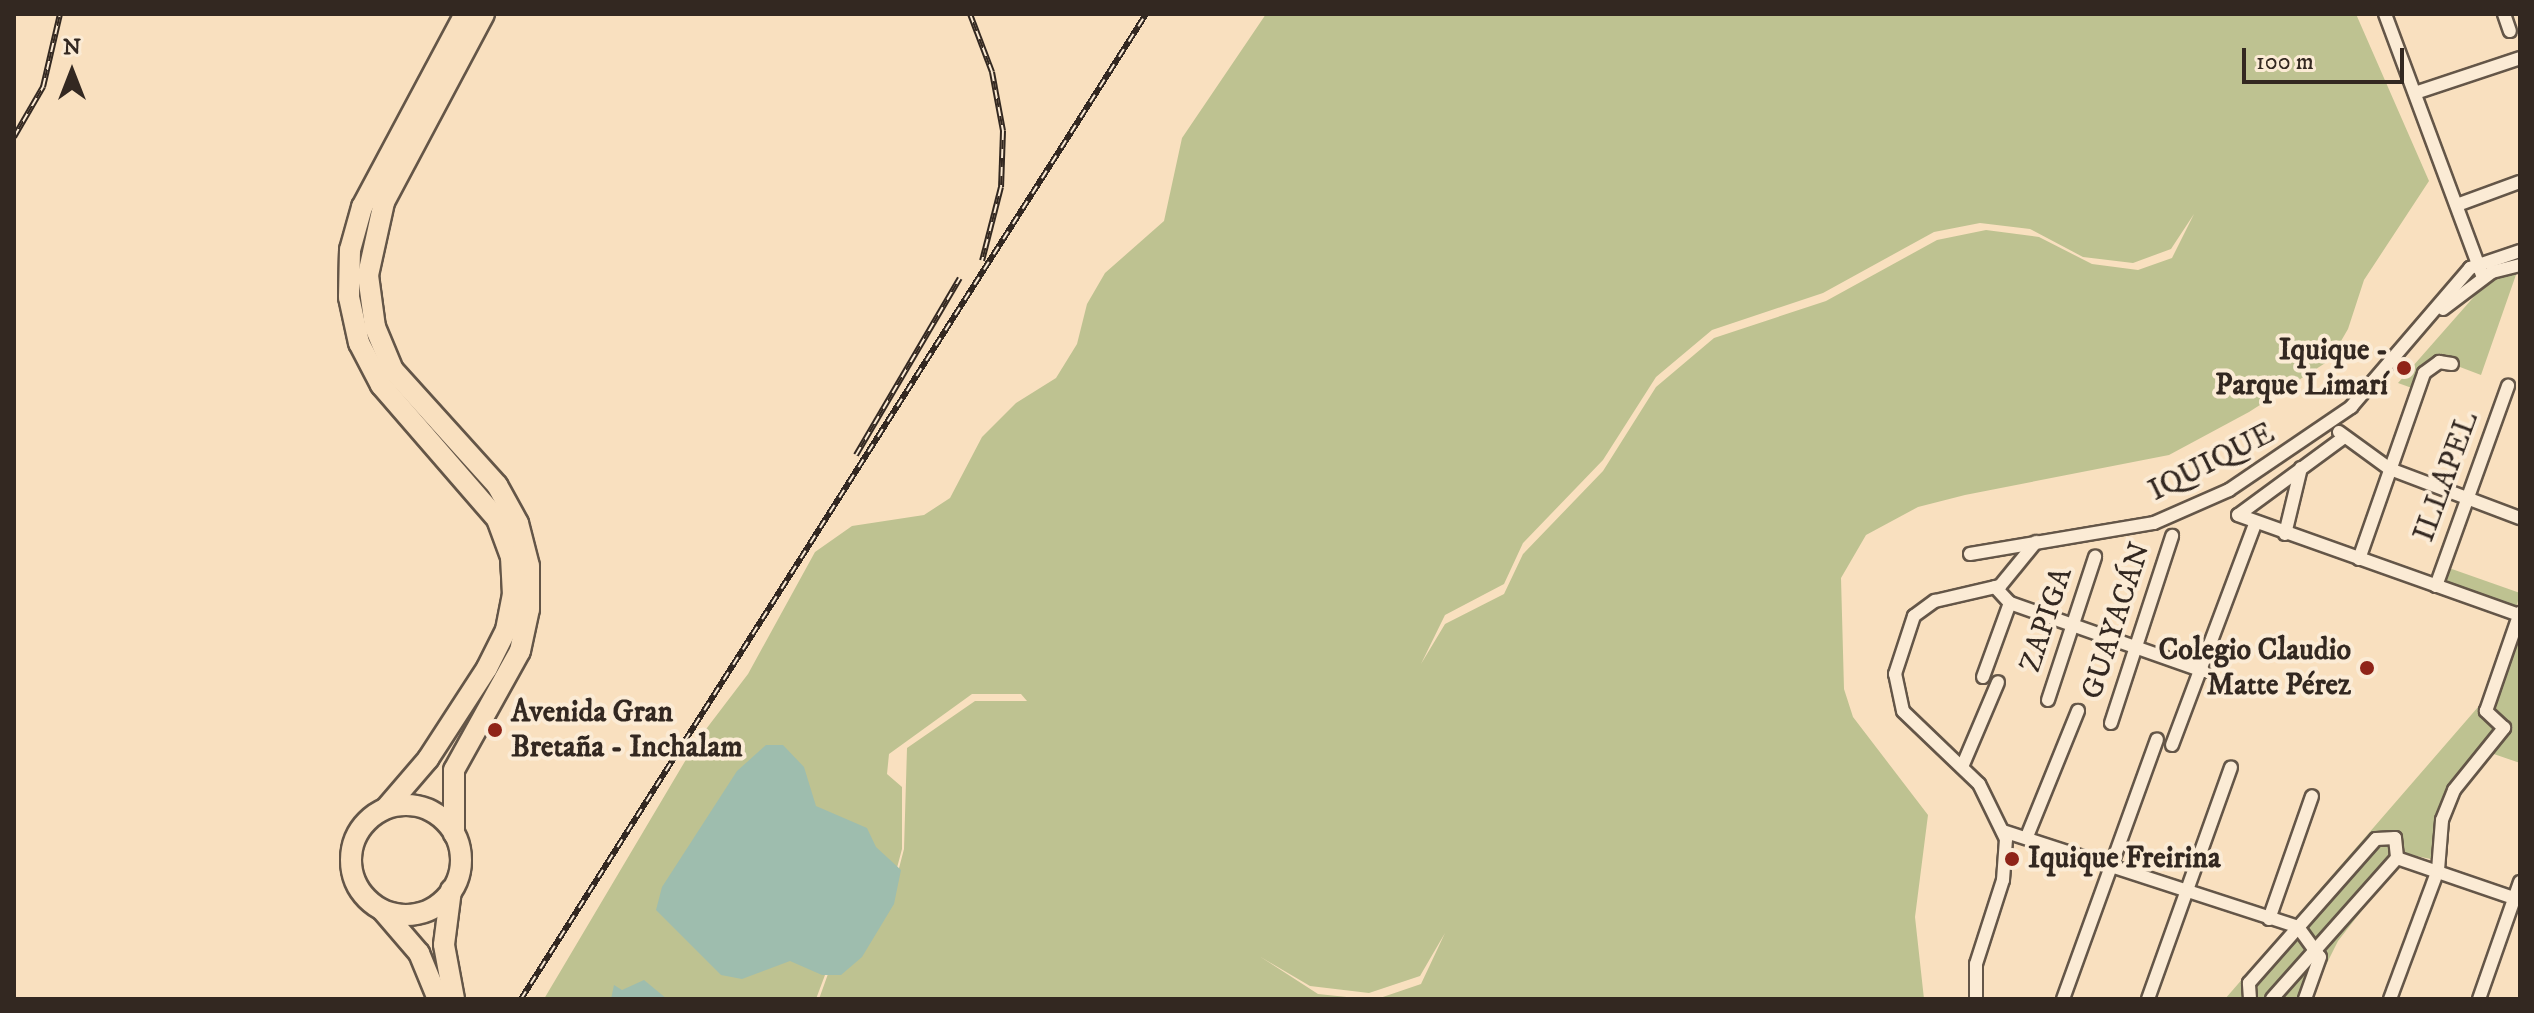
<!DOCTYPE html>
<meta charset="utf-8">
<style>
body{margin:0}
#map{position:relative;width:2534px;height:1013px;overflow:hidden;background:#f9e0bf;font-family:"IM FELL DW Pica",serif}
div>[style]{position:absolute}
.green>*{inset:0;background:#bec291}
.water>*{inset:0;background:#9ebdae}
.roads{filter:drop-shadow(2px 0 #645648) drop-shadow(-2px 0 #645648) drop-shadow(0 2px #645648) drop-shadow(0 -2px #645648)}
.street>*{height:12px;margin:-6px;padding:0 6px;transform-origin:6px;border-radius:6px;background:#fbebd5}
.primary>*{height:20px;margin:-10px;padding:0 10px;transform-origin:10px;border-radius:10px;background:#f9e0bf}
.primary>.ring{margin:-10px;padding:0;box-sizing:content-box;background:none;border:20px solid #f9e0bf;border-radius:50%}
.rail>*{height:6px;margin-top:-3px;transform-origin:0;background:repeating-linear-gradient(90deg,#fbebd5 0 9px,#332821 0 18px);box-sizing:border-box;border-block:2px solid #332821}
.dots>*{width:22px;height:22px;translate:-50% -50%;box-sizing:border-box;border:4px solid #fbebd5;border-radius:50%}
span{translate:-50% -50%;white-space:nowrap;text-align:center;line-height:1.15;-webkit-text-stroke:8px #fbebd5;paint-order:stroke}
.poi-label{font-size:30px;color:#332821;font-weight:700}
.right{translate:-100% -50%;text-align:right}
.left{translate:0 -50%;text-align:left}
.street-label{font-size:30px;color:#332821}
.frame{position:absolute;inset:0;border:16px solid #332821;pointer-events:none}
.north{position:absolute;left:32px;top:32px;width:80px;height:80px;-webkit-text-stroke:6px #fbebd5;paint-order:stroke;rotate:0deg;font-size:22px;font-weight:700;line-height:32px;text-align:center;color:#332821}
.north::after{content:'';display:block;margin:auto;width:28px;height:36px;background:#332821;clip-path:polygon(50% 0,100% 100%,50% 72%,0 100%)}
.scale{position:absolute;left:2242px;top:48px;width:162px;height:36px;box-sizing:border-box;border:4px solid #332821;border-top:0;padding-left:10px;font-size:24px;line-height:28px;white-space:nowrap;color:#332821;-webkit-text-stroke:6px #fbebd5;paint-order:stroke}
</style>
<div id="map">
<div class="green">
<i style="clip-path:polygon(evenodd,1266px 14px,2356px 14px,2429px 181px,2364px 280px,2348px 329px,2330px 360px,2249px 412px,2169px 455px,1965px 495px,1918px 507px,1866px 535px,1841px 578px,1844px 689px,1853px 717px,1928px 815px,1915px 917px,1924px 999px,1377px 999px,1421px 984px,1445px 933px,1420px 976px,1369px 993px,1310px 986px,1259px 956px,1318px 994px,1366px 999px,819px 999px,833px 960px,892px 895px,904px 849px,907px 748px,975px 701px,1027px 701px,1021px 694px,972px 694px,889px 754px,887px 774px,902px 787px,902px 849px,890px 894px,831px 959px,816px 999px,544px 999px,697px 741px,748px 674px,815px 552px,852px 526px,924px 515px,950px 498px,982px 437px,1016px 403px,1056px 378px,1077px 344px,1087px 304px,1105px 273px,1164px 221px,1182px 138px,1266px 14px,2194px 214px,2172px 258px,2138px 270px,2092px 264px,2039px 237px,1986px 230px,1937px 240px,1826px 301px,1714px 338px,1656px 387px,1603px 471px,1523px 554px,1504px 594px,1445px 624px,1421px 664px,1445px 615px,1504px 584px,1523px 543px,1603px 460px,1656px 377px,1712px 330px,1823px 293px,1934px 232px,1980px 223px,2030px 229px,2083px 257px,2133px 263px,2171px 249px,2194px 214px)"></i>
<i style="clip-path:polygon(2518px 269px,2481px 375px,2452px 364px,2430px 366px,2423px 392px,2398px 383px,2486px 283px)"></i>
<i style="clip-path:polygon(2449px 568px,2520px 593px,2513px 621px,2439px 595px)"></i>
<i style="clip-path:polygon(2520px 611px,2520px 763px,2485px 751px,2442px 820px,2431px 859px,2406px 854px,2338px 941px,2309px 999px,2225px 999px,2485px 699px)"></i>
</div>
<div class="water">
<i style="clip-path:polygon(766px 745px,783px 745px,804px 767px,816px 806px,867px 828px,876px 847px,901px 870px,894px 904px,862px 957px,841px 975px,822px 975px,790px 961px,742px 979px,721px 975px,656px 910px,662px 887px,737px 771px)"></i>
<i style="clip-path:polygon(644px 980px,667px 999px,611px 999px,614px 985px,622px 990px)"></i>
</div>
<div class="roads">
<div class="street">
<i style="left:2385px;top:14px;width:281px;rotate:69.6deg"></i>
<i style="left:2504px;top:14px;width:18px;rotate:71deg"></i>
<i style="left:2415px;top:93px;width:111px;rotate:-18.4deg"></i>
<i style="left:2457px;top:205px;width:67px;rotate:-20.1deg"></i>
<i style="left:2443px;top:309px;width:61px;rotate:-37.1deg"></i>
<i style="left:2492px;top:272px;width:29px;rotate:-14deg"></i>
<i style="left:2339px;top:432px;width:63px;rotate:36deg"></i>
<i style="left:2390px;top:469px;width:139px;rotate:20.7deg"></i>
<i style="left:2343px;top:438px;width:130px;rotate:143.7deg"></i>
<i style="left:2238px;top:515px;width:298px;rotate:19.6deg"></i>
<i style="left:2285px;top:534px;width:68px;rotate:-76.4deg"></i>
<i style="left:1970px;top:554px;width:187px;rotate:-9.6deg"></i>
<i style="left:2154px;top:523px;width:82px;rotate:-23.7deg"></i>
<i style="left:2229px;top:490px;width:148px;rotate:-34.2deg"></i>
<i style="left:2351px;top:407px;width:183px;rotate:-49.4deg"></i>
<i style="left:2470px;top:268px;width:53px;rotate:-18.8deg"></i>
<i style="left:2359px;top:559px;width:197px;rotate:-70.7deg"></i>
<i style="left:2424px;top:373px;width:19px;rotate:-36deg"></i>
<i style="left:2439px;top:362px;width:13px;rotate:9deg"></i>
<i style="left:2436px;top:586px;width:213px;rotate:-70.2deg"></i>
<i style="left:1995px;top:587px;width:22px;rotate:47deg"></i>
<i style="left:2010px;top:603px;width:205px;rotate:19.4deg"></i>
<i style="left:1983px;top:677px;width:79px;rotate:-70deg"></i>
<i style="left:2048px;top:700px;width:151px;rotate:-71.8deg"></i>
<i style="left:2111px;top:723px;width:197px;rotate:-71.9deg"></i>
<i style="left:2172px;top:745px;width:238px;rotate:-69.4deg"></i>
<i style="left:1962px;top:767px;width:92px;rotate:-67deg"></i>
<i style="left:2003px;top:831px;width:310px;rotate:18deg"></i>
<i style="left:2298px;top:927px;width:37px;rotate:54deg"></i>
<i style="left:2320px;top:957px;width:45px;rotate:109.7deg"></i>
<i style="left:2028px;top:834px;width:133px;rotate:-67.9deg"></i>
<i style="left:2397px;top:858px;width:130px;rotate:18.9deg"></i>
<i style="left:2269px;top:919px;width:130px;rotate:-70.7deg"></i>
<i style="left:1976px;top:999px;width:35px;rotate:-90deg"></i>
<i style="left:1976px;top:964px;width:88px;rotate:-72.2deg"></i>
<i style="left:2003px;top:880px;width:41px;rotate:-85.8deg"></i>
<i style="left:2006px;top:839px;width:61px;rotate:-116.1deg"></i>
<i style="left:1979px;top:784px;width:105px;rotate:-136.2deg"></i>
<i style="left:1903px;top:711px;width:38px;rotate:-102deg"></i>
<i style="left:1895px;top:674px;width:61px;rotate:-71.9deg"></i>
<i style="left:1914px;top:616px;width:26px;rotate:-36deg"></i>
<i style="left:1935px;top:601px;width:67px;rotate:-13deg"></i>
<i style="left:2000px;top:586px;width:57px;rotate:-50.7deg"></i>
<i style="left:2063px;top:999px;width:276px;rotate:-70.1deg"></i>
<i style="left:2148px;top:999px;width:246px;rotate:-70.3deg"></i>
<i style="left:2250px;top:999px;width:16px;rotate:-94deg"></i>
<i style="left:2249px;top:983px;width:192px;rotate:-48.6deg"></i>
<i style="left:2376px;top:839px;width:19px;rotate:-3deg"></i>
<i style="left:2395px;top:838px;width:20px;rotate:84deg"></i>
<i style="left:2397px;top:858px;width:188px;rotate:131.6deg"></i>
<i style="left:2390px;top:999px;width:138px;rotate:-69.6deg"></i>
<i style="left:2438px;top:870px;width:50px;rotate:-85.4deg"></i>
<i style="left:2442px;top:820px;width:32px;rotate:-68deg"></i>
<i style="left:2454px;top:790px;width:80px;rotate:-51.1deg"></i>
<i style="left:2504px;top:728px;width:25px;rotate:-137deg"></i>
<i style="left:2486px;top:711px;width:104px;rotate:-70.9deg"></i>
<i style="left:2479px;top:999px;width:124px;rotate:-70.7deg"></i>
</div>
<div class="primary">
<i class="ring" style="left:351px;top:805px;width:90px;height:90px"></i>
<i style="left:386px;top:808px;width:65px;rotate:-49.4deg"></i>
<i style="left:428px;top:759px;width:108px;rotate:-57deg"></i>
<i style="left:487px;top:668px;width:42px;rotate:-63.4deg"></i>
<i style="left:506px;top:630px;width:36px;rotate:-79deg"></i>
<i style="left:513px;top:595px;width:38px;rotate:-93deg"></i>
<i style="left:511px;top:557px;width:40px;rotate:-110.2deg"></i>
<i style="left:497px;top:519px;width:177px;rotate:-130.9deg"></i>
<i style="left:381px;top:385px;width:47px;rotate:-117.6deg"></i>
<i style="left:359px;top:343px;width:47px;rotate:-102.3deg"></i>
<i style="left:349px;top:297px;width:47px;rotate:-88.8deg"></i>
<i style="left:350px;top:250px;width:45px;rotate:-74.4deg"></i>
<i style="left:362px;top:207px;width:219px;rotate:-61.9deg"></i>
<i style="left:454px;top:834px;width:64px;rotate:-90deg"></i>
<i style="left:454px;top:770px;width:136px;rotate:-61deg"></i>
<i style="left:520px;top:651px;width:43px;rotate:-77.9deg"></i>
<i style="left:529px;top:609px;width:43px;rotate:-90deg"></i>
<i style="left:529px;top:566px;width:44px;rotate:-104.3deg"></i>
<i style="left:518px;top:523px;width:43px;rotate:-118.9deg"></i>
<i style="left:497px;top:485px;width:155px;rotate:-132.1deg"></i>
<i style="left:393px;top:370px;width:47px;rotate:-112.7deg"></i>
<i style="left:375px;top:327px;width:52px;rotate:-97.7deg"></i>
<i style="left:368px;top:275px;width:75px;rotate:-77.6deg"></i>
<i style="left:384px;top:202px;width:213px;rotate:-62deg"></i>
<i style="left:451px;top:890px;width:55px;rotate:97.3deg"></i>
<i style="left:444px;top:945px;width:55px;rotate:79.5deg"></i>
<i style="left:382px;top:910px;width:57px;rotate:49.3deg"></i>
<i style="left:419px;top:953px;width:50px;rotate:67.6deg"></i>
</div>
</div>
<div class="rail">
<i style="left:970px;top:14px;width:62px;rotate:69.2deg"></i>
<i style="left:992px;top:72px;width:60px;rotate:79.4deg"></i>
<i style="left:1003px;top:131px;width:56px;rotate:92deg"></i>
<i style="left:1001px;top:187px;width:76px;rotate:104.4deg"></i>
<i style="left:14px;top:137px;width:58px;rotate:-59.9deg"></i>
<i style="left:43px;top:87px;width:75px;rotate:-76.9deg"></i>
<i style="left:856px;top:455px;width:205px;rotate:-59.6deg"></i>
<i style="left:521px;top:999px;width:1167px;rotate:-57.6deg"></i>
</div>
<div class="dots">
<i style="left:2404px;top:368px;background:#8f2418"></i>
<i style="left:2367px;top:668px;background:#8f2418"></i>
<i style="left:495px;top:730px;background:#8f2418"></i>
<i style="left:2012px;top:859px;background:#8f2418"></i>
</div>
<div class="poi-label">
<span class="right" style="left:2388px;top:368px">Iquique -<br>Parque Limarí</span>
<span class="right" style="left:2351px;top:668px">Colegio Claudio<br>Matte Pérez</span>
<span class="left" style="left:511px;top:730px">Avenida Gran<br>Bretaña - Inchalam</span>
<span class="left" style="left:2028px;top:859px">Iquique Freirina</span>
</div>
<div class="street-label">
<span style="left:2212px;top:463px;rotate:-27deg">IQUIQUE</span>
<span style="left:2447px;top:477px;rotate:-70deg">ILLAPEL</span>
<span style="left:2047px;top:620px;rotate:-72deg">ZAPIGA</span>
<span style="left:2117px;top:621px;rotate:-72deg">GUAYACÁN</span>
</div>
<div class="frame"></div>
<div class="north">N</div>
<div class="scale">100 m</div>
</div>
